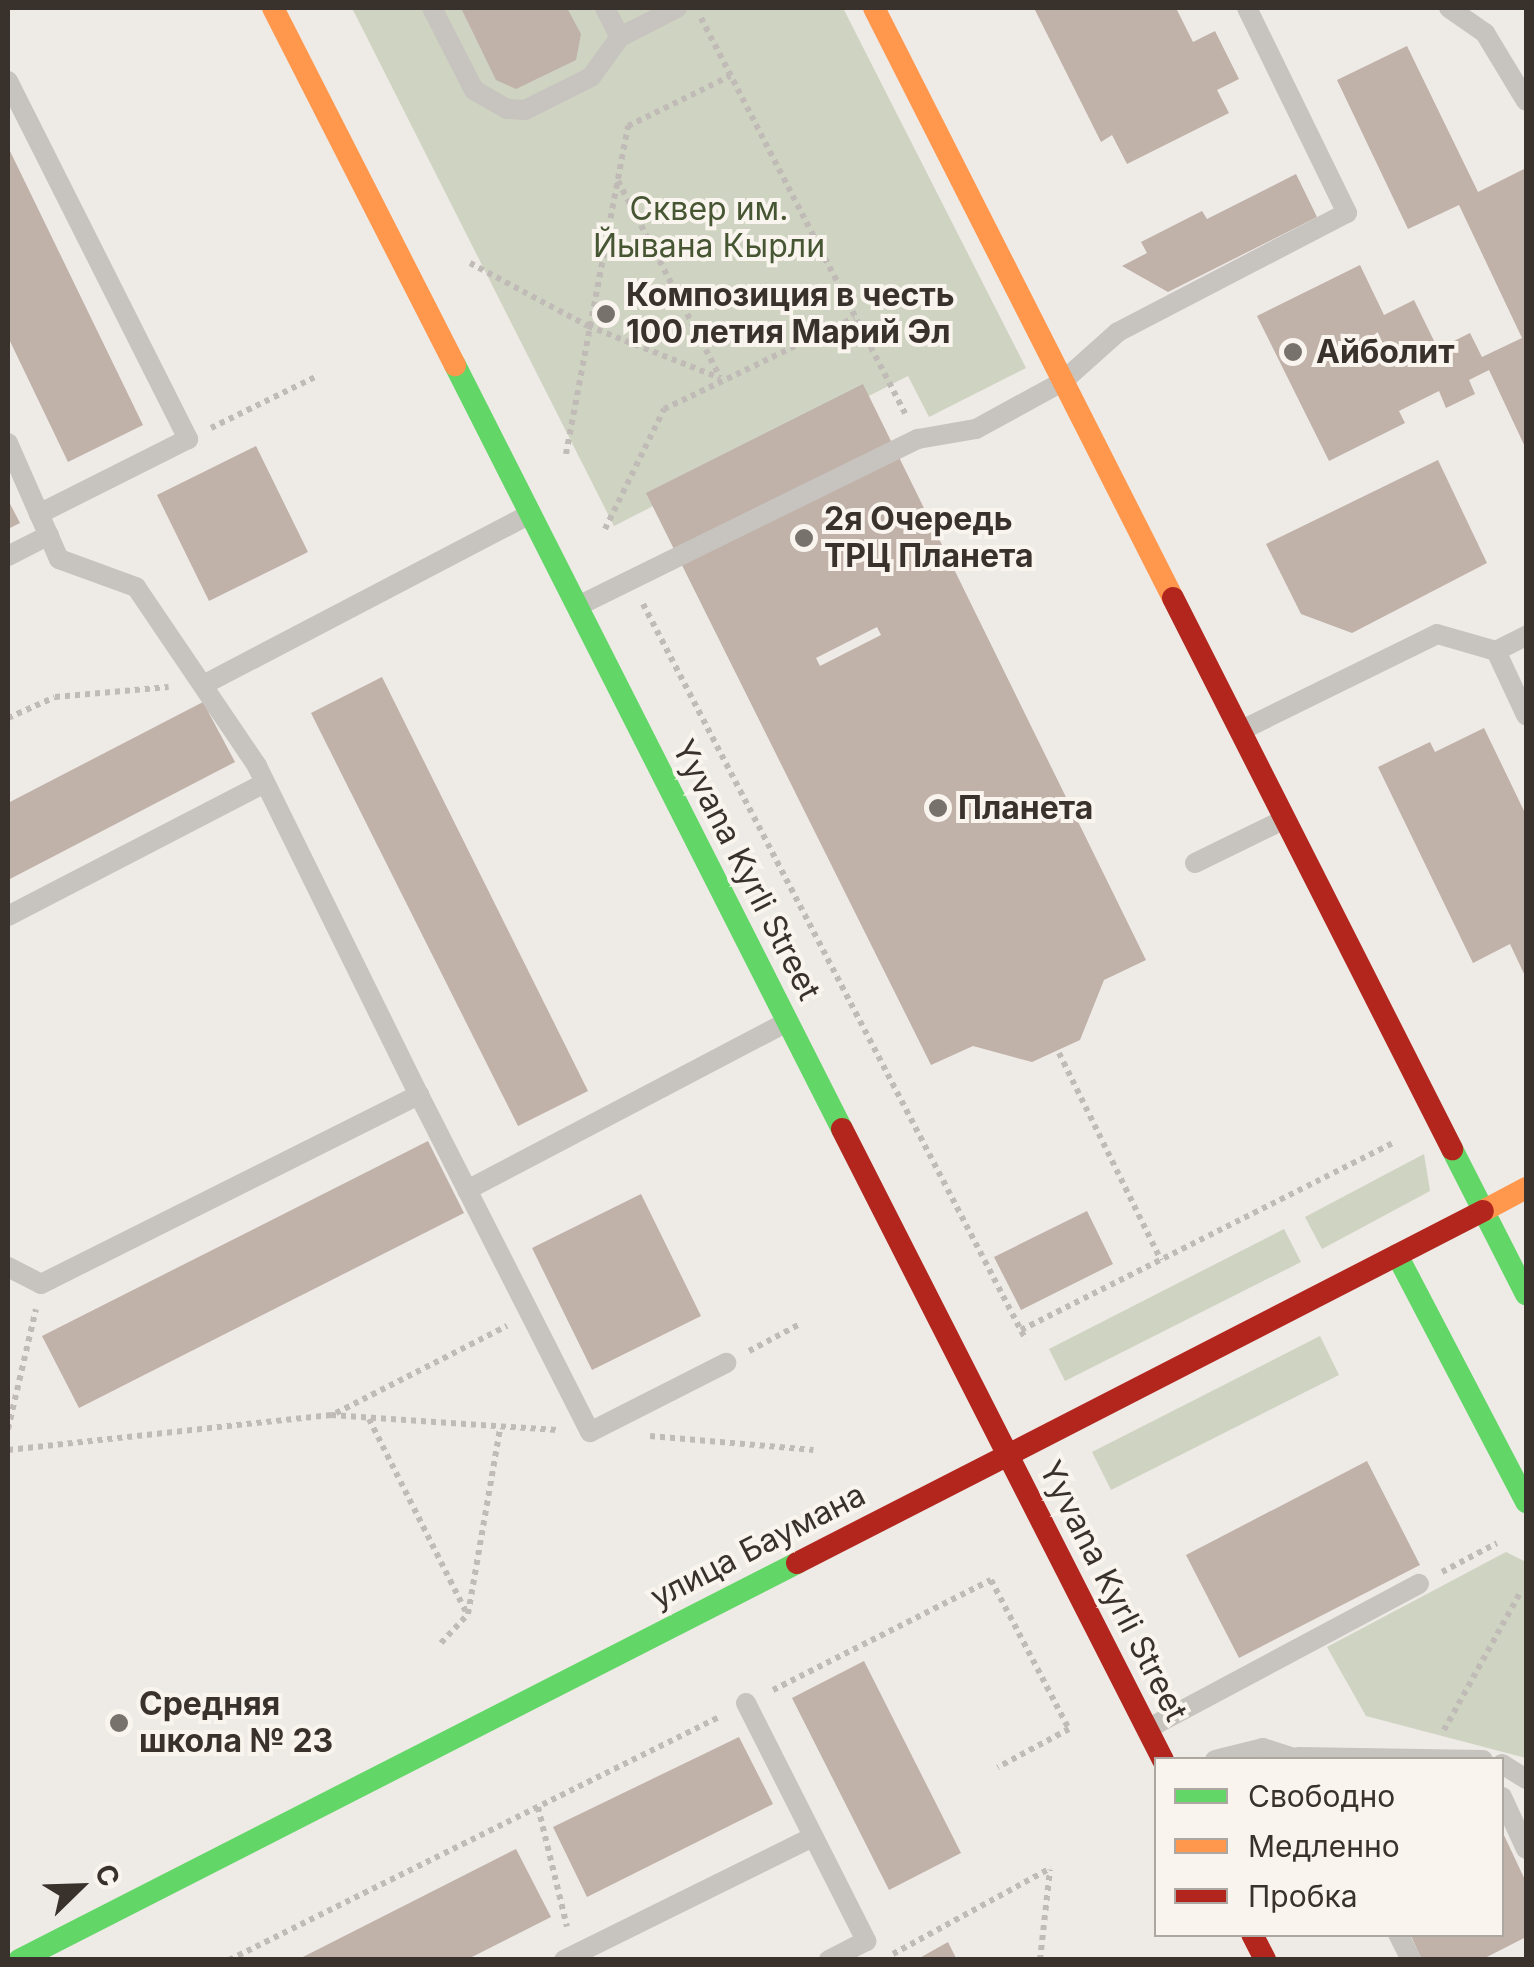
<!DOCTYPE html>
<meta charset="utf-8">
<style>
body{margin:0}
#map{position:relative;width:1534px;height:1967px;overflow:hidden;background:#eeeae6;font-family:Inter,sans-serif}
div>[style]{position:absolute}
.green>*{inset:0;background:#cfd3c1}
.building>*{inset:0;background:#c0b1a9}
.path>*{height:6px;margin-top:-3px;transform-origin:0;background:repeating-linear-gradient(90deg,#c0bbb7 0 5px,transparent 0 10px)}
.lane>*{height:20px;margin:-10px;padding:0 10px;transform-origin:10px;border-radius:10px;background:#c7c3be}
.fast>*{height:22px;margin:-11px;padding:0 11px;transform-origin:11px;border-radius:11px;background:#63d668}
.slow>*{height:22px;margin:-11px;padding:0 11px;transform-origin:11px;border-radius:11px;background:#ff974d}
.jam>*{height:22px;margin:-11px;padding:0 11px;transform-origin:11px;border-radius:11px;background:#b3261e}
.dots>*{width:28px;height:28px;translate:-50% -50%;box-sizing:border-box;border:5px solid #f9f5ee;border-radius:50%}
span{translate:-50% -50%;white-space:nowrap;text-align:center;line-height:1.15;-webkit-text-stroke:8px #f9f5ee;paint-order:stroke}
.park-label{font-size:32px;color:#465532}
.poi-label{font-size:32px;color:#39312c;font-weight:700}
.left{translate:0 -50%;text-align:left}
.street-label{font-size:32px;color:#39312c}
.frame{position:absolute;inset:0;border:10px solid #39312c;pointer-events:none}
.legend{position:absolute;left:1154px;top:1757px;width:350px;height:180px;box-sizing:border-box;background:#f9f5ee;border:2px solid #aca7a0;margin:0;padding:12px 18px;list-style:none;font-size:30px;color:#39312c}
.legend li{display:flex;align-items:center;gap:20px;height:50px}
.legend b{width:50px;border:2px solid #aca7a0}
.north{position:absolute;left:30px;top:1837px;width:100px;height:100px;-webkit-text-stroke:8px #f9f5ee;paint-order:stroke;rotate:67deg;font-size:28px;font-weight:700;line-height:40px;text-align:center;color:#39312c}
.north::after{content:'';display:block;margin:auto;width:35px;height:45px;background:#39312c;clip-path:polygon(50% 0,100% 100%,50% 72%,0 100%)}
</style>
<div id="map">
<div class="green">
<i style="clip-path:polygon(352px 8px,843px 8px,1026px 368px,929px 417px,908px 376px,614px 526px)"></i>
<i style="clip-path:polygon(1424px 1154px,1430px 1191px,1322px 1249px,1305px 1217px)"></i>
<i style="clip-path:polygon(1284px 1229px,1301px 1262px,1065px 1381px,1049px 1349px)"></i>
<i style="clip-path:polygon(1320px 1336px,1339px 1375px,1111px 1490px,1092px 1452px)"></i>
<i style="clip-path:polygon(1506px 1552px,1526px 1562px,1526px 1758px,1366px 1716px,1327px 1647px)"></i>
</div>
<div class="building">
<i style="clip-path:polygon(461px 8px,567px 8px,581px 34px,576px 60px,516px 89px,496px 80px)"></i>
<i style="clip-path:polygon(1034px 8px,1176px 8px,1193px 42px,1215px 31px,1239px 79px,1217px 90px,1229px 113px,1127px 164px,1112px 135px,1101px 142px)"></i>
<i style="clip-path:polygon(1407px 46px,1478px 192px,1526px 168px,1526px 449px,1489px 370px,1469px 380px,1475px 394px,1446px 408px,1439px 391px,1399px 411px,1405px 423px,1329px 461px,1257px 316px,1360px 265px,1384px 315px,1414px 300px,1438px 349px,1470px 333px,1482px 357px,1522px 338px,1459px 205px,1408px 229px,1337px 80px)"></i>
<i style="clip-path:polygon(8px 147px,143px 425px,68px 462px,8px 337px)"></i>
<i style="clip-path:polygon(1296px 174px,1317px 217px,1168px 292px,1122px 266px,1147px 253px,1141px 242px,1202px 211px,1207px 219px)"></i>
<i style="clip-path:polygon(evenodd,863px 384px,1146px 960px,1104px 980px,1080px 1040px,1032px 1062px,973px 1046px,931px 1065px,646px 493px,863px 384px,877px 627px,881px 635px,820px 666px,816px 658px,877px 627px)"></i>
<i style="clip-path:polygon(256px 446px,308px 552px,209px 601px,157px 495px)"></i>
<i style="clip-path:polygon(1438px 460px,1487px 563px,1352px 633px,1301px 614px,1266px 544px)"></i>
<i style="clip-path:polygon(8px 500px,20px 523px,8px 529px)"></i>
<i style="clip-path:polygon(382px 677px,588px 1091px,518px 1126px,311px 713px)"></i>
<i style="clip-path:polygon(203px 702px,235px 762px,8px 880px,8px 803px)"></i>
<i style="clip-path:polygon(1484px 728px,1526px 815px,1526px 978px,1510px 944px,1473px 963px,1378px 767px,1430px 742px,1435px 752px)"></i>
<i style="clip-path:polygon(428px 1141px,464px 1213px,79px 1408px,42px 1336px)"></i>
<i style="clip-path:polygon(641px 1194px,701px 1316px,592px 1370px,532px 1248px)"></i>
<i style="clip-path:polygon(1087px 1211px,1113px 1264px,1021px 1310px,994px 1257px)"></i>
<i style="clip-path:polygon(1367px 1461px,1420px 1565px,1239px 1658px,1186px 1555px)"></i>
<i style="clip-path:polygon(864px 1661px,961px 1853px,889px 1890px,792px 1698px)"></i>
<i style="clip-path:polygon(739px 1737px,773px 1804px,587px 1897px,553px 1827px)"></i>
<i style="clip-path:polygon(1502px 1831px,1526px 1882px,1526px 1937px,1481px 1960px,1422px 1960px,1410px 1934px,1502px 1934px)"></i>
<i style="clip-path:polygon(516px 1849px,551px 1917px,466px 1960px,297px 1960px)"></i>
<i style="clip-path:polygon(948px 1942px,957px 1960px,916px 1960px)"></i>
</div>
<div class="path">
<i style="left:701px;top:18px;width:448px;rotate:62.7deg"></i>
<i style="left:618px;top:181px;width:221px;rotate:62.5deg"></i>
<i style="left:470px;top:263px;width:134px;rotate:28.1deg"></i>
<i style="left:588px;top:326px;width:142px;rotate:21.5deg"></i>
<i style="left:211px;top:428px;width:118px;rotate:-26.1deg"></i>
<i style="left:566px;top:454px;width:334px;rotate:-79.3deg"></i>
<i style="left:628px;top:126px;width:114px;rotate:-26.1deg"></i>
<i style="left:605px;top:529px;width:134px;rotate:-63.8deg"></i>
<i style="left:664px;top:409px;width:211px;rotate:-25.6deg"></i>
<i style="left:643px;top:604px;width:830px;rotate:62.51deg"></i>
<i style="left:8px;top:718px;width:51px;rotate:-24.1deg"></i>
<i style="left:55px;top:697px;width:114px;rotate:-5deg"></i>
<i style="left:1059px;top:1053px;width:231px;rotate:63.8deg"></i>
<i style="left:1021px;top:1330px;width:416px;rotate:-26.7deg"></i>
<i style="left:749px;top:1351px;width:58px;rotate:-27.9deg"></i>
<i style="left:336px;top:1413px;width:192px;rotate:-27deg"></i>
<i style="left:369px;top:1419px;width:218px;rotate:63.3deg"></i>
<i style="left:8px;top:1429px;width:123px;rotate:-76.9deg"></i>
<i style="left:650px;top:1436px;width:164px;rotate:4.9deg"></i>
<i style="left:8px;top:1450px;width:325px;rotate:-6.2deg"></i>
<i style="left:331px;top:1415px;width:227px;rotate:3.8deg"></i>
<i style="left:1442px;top:1572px;width:62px;rotate:-27.8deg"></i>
<i style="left:441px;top:1643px;width:40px;rotate:-47deg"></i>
<i style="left:468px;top:1614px;width:188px;rotate:-80.2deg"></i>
<i style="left:773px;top:1690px;width:244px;rotate:-26.8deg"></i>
<i style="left:991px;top:1580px;width:168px;rotate:62.4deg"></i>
<i style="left:1069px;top:1729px;width:81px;rotate:151.8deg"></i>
<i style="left:1444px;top:1730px;width:159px;rotate:-61deg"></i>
<i style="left:538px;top:1807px;width:123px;rotate:76.4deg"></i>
<i style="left:893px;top:1954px;width:180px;rotate:-28.6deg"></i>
<i style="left:229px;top:1960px;width:549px;rotate:-26.38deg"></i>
<i style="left:1040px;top:1960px;width:91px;rotate:-83.7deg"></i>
</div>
<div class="lane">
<i style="left:432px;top:8px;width:92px;rotate:62.9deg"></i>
<i style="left:474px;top:90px;width:38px;rotate:30deg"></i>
<i style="left:507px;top:109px;width:18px;rotate:3deg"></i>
<i style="left:525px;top:110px;width:74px;rotate:-26.6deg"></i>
<i style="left:591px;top:77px;width:49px;rotate:-54.1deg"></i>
<i style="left:620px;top:37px;width:64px;rotate:-27deg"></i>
<i style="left:605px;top:8px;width:33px;rotate:63deg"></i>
<i style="left:1449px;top:8px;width:44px;rotate:34.8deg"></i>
<i style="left:1485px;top:33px;width:79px;rotate:58.9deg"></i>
<i style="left:8px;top:81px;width:401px;rotate:63.3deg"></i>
<i style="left:188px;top:439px;width:167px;rotate:153.3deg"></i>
<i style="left:8px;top:443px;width:127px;rotate:66.3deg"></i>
<i style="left:59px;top:559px;width:82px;rotate:20deg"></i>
<i style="left:136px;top:587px;width:216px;rotate:55.9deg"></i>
<i style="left:257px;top:766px;width:367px;rotate:63.8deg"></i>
<i style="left:8px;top:556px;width:46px;rotate:-27.1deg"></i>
<i style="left:578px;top:606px;width:379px;rotate:-26.2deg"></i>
<i style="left:918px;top:439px;width:59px;rotate:-9.8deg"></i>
<i style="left:976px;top:429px;width:98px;rotate:-28.7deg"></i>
<i style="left:1062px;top:382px;width:75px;rotate:-41.8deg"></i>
<i style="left:1118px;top:332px;width:258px;rotate:-27.5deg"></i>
<i style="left:1347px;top:213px;width:228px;rotate:-116deg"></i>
<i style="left:1496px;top:651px;width:71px;rotate:64.9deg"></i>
<i style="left:205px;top:684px;width:365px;rotate:-27.6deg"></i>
<i style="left:1242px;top:730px;width:217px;rotate:-26.2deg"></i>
<i style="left:1437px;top:634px;width:61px;rotate:16.1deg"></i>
<i style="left:1496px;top:651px;width:34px;rotate:-27deg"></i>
<i style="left:1195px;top:863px;width:98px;rotate:-26deg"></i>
<i style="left:8px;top:916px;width:289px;rotate:-27.4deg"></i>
<i style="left:467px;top:1190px;width:359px;rotate:-27.7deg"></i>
<i style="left:8px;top:1267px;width:37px;rotate:27deg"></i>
<i style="left:41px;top:1284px;width:423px;rotate:-26.6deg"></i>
<i style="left:419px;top:1095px;width:378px;rotate:63.1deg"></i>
<i style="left:590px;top:1432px;width:153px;rotate:-26.9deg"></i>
<i style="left:746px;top:1703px;width:267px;rotate:63.2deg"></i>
<i style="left:866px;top:1941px;width:42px;rotate:152.8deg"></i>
<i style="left:1149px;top:1728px;width:306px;rotate:-28.1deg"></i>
<i style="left:1298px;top:1757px;width:185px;rotate:0.9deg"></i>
<i style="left:1215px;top:1760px;width:49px;rotate:-14deg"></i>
<i style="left:1263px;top:1748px;width:39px;rotate:18deg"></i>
<i style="left:1502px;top:1764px;width:28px;rotate:32deg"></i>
<i style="left:1502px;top:1797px;width:57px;rotate:65.2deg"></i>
<i style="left:1398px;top:1934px;width:29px;rotate:63deg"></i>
<i style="left:564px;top:1960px;width:278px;rotate:-26.3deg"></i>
</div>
<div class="fast">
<i style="left:455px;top:365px;width:856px;rotate:63.14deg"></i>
<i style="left:1452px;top:1149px;width:163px;rotate:63deg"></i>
<i style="left:1397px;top:1255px;width:279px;rotate:62.4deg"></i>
<i style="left:19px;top:1960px;width:873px;rotate:-27.03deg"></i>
</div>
<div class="slow">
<i style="left:273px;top:8px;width:401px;rotate:63deg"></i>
<i style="left:874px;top:8px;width:661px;rotate:63.13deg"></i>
<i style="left:1483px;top:1211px;width:49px;rotate:-28.1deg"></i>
</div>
<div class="jam">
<i style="left:1173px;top:598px;width:618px;rotate:63.14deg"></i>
<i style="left:842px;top:1129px;width:708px;rotate:63.04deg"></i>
<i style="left:1006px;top:1456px;width:536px;rotate:-27.19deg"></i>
<i style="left:797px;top:1563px;width:235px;rotate:-27.1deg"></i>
<i style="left:1252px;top:1934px;width:29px;rotate:63deg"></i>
</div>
<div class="dots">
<i style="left:606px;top:314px;background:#78726d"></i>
<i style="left:1293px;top:352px;background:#78726d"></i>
<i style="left:804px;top:538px;background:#78726d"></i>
<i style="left:938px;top:808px;background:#78726d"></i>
<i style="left:119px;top:1723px;background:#78726d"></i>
</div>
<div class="park-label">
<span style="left:709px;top:228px">Сквер им.<br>Йывана Кырли</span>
</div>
<div class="poi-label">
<span class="left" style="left:626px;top:314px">Композиция в честь<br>100 летия Марий Эл</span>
<span class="left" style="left:1316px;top:352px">Айболит</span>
<span class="left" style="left:824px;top:538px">2я Очередь<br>ТРЦ Планета</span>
<span class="left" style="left:958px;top:808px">Планета</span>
<span class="left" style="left:139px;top:1723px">Средняя<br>школа № 23</span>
</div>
<div class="street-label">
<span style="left:746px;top:870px;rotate:63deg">Yyvana Kyrli Street</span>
<span style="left:758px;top:1546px;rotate:-27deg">улица Баумана</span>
<span style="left:1113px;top:1591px;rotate:63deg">Yyvana Kyrli Street</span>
</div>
<div class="frame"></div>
<ul class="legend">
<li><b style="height:12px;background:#63d668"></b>Свободно</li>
<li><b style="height:12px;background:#ff974d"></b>Медленно</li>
<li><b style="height:12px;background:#b3261e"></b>Пробка</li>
</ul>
<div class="north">С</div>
</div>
